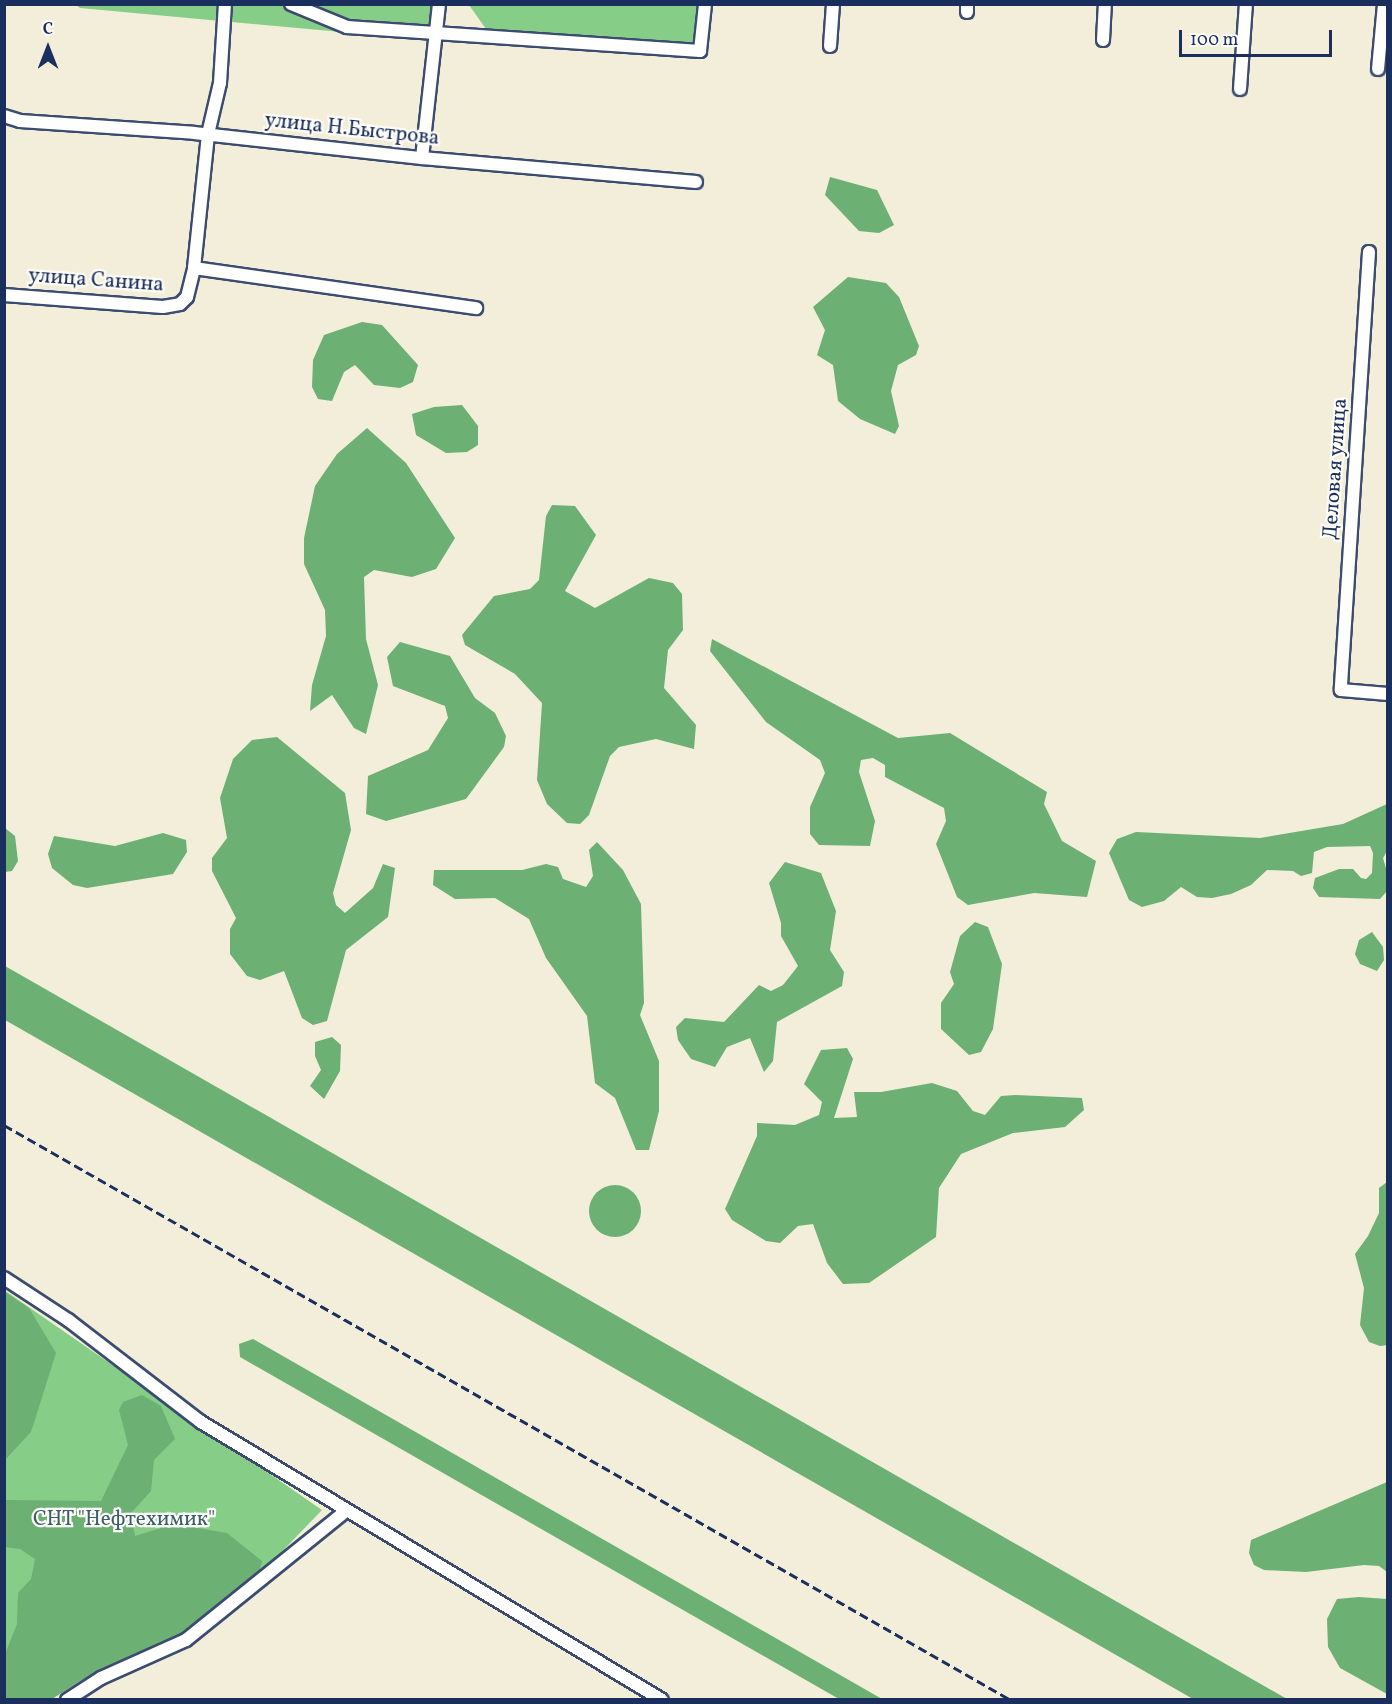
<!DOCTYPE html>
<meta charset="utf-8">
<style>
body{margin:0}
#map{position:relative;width:1392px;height:1704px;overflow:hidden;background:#f2eed9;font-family:Vollkorn,serif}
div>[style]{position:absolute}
.green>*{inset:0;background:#86cd88}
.forest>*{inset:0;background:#6cb074}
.round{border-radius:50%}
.roads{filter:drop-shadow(2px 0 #3b4c70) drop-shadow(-2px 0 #3b4c70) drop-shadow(0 2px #3b4c70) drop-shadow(0 -2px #3b4c70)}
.street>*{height:12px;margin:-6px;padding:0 6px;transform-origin:6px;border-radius:6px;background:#fff}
.rail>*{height:3px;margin-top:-1.5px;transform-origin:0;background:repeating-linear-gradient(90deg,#1b2f5e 0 9px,transparent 0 13.5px)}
span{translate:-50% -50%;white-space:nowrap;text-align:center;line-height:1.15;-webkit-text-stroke:4.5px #fdfcf7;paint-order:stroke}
.street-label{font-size:21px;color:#1b2f5e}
.park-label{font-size:21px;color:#3b5e6b}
.frame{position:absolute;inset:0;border:6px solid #1b2f5e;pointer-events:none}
.north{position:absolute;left:18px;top:18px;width:60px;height:60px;-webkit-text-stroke:4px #fdfcf7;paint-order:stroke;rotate:0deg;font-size:16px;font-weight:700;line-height:24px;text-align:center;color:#1b2f5e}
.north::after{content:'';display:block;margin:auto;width:21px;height:27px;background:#1b2f5e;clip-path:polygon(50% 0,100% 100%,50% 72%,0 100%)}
.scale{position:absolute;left:1179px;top:30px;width:153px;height:27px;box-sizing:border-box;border:3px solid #1b2f5e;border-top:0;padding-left:8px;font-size:18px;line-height:21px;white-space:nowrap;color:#1b2f5e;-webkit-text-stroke:4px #fdfcf7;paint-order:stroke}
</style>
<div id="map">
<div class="green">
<i style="clip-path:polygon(76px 5px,434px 5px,430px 23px,421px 29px,352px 33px,80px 8px)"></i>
<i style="clip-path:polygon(469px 5px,700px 5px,696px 40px,686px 45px,486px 29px)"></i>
<i style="clip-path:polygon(4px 1290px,322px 1510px,244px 1591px,44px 1699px,5px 1699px)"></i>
</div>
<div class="forest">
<i style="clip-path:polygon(830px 177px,877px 190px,894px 225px,879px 233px,859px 231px,825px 195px)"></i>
<i style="clip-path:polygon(848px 277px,886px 283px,899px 297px,919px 346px,916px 355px,898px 365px,891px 391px,899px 426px,895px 434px,860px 419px,838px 401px,833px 365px,817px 355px,825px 330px,813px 307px)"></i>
<i style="clip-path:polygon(362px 322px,382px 325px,418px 365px,413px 382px,400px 388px,374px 385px,355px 365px,344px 372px,332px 401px,318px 399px,312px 387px,313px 360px,324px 335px)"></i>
<i style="clip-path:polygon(462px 405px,478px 426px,478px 445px,467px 452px,446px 453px,416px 435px,412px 414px,434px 407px)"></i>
<i style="clip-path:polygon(367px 428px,406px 463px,455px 538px,436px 569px,412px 577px,374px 570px,364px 577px,366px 639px,378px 685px,366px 734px,354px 728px,332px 695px,310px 711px,312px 685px,326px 636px,325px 610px,304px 564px,304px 538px,315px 486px,337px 454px)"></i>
<i style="clip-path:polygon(552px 505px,575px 506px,596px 535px,565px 591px,595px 608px,649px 578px,673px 583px,682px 594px,683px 630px,668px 650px,664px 688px,696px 725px,694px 749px,656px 739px,619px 747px,610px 756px,589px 815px,580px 824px,567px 823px,547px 804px,537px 780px,542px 703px,515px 674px,465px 645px,462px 635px,494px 596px,530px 589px,539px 580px,546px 516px)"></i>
<i style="clip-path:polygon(712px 639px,898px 738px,950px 733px,1047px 792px,1044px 804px,1062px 841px,1096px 861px,1087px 897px,1034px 893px,968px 905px,957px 897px,936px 844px,946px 821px,944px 808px,885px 777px,885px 765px,873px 758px,861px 760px,859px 772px,875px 821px,870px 846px,819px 845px,810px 834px,810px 807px,825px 773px,820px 760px,766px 722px,710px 651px)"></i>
<i style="clip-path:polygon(400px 642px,450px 656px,475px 698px,495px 713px,506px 736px,504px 747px,466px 799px,386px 821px,366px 814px,368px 776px,428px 750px,448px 718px,445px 706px,393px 686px,387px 657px)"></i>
<i style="clip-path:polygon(277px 737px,345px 793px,351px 830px,333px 893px,336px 905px,345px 913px,373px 888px,383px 864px,395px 868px,388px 917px,346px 950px,327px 1021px,313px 1025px,302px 1018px,284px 971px,260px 980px,247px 976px,230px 954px,230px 929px,236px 918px,212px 871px,212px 858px,227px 838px,220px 798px,233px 759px,252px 740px)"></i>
<i style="clip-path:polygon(1387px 804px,1387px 851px,1383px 858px,1387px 872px,1387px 891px,1380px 899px,1319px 897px,1313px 888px,1315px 878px,1339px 869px,1353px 869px,1361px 878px,1366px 879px,1372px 873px,1373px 853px,1370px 846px,1327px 847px,1314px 852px,1312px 873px,1301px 876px,1293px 871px,1267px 870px,1251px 885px,1231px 894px,1212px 898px,1197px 897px,1181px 887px,1164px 901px,1142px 907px,1129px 900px,1109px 853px,1117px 839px,1136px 832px,1260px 838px,1343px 824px)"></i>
<i style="clip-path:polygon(5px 828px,15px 836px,18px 861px,12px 871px,5px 872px)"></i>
<i style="clip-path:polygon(163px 833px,186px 840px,187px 852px,173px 874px,87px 888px,73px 885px,52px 868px,48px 854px,54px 836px,115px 846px)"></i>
<i style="clip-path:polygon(597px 842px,623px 870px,641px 904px,644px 1003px,640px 1015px,659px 1061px,659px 1111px,649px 1150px,636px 1150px,615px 1098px,595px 1083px,587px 1016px,546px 958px,529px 919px,495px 898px,455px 899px,433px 885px,434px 870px,522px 870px,546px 864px,558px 867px,563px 879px,586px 887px,593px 876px,589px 850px)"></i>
<i style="clip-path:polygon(785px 862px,821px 873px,836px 911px,830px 950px,844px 972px,842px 986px,777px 1022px,773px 1061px,764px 1072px,750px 1038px,727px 1047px,715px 1067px,691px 1059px,678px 1040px,676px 1027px,685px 1018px,724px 1022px,759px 985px,771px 991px,783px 985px,798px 966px,781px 936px,781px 923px,769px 883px)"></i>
<i style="clip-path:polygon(975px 922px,988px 927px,1002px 964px,993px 1029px,981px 1052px,969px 1055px,941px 1029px,941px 1003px,954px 984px,950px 972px,960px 936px)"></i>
<i style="clip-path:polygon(1372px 932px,1383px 947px,1384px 960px,1377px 971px,1360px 964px,1355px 954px,1359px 940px)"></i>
<i style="clip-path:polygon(5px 966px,1287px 1699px,1193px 1699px,5px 1020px)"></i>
<i style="clip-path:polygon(332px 1037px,341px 1045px,340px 1071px,324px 1099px,310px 1086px,321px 1070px,315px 1056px,315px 1042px)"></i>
<i style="clip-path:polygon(847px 1048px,853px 1059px,834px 1118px,857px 1117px,854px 1092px,881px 1092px,932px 1083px,957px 1091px,973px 1111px,985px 1115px,1001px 1096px,1015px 1095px,1082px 1098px,1084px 1110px,1065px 1127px,1013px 1133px,961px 1154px,939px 1188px,936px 1237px,869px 1283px,843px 1284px,827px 1263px,813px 1224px,798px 1226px,780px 1243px,766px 1241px,732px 1220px,725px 1209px,757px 1136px,757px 1123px,795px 1125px,819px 1115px,822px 1102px,804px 1084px,821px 1050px)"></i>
<i style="clip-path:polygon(1387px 1182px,1388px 1345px,1380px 1346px,1369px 1342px,1360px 1325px,1364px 1288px,1355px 1254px,1368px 1236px,1379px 1213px,1379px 1188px)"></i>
<i class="round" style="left:589px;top:1185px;width:52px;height:52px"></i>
<i style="clip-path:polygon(5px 1292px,29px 1308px,56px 1353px,31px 1432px,5px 1460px)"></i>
<i style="clip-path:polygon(253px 1339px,882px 1699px,839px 1699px,240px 1357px,239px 1344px)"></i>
<i style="clip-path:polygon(142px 1395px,161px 1406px,175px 1439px,154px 1460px,151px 1491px,131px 1513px,135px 1536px,174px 1524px,227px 1533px,262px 1561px,257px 1580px,230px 1593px,184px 1637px,82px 1680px,52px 1699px,5px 1699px,5px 1654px,17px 1624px,18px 1593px,31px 1579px,35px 1559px,20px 1549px,5px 1547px,4px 1497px,6px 1500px,101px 1501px,128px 1445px,119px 1410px,123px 1402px)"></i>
<i style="clip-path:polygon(1387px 1482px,1387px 1572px,1379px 1566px,1364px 1565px,1306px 1572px,1264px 1570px,1254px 1565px,1249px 1553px,1251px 1540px)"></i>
<i style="clip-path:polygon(1359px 1597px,1387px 1599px,1387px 1694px,1340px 1668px,1328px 1647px,1327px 1619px,1337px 1599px)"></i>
</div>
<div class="roads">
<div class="street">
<i style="left:291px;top:4px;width:61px;rotate:22.3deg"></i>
<i style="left:347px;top:27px;width:354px;rotate:3.9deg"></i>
<i style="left:700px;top:51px;width:47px;rotate:-83.9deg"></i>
<i style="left:967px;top:12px;width:8px;rotate:-90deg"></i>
<i style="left:1103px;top:40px;width:36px;rotate:-87deg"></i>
<i style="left:830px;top:46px;width:42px;rotate:-85.9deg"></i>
<i style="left:1378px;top:69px;width:65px;rotate:-84.7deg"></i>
<i style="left:1240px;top:89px;width:85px;rotate:-86deg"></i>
<i style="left:4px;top:116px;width:17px;rotate:17deg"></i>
<i style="left:20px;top:121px;width:174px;rotate:3.9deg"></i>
<i style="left:194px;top:133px;width:229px;rotate:6.3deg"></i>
<i style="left:422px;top:158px;width:275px;rotate:5deg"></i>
<i style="left:422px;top:158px;width:155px;rotate:-83.7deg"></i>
<i style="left:1369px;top:252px;width:439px;rotate:93.7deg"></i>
<i style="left:1341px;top:690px;width:47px;rotate:4.9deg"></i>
<i style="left:194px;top:268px;width:285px;rotate:8.1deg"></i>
<i style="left:4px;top:295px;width:159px;rotate:4.3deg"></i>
<i style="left:163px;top:307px;width:17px;rotate:-10deg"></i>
<i style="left:180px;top:304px;width:10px;rotate:-45deg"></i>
<i style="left:187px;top:297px;width:30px;rotate:-76deg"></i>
<i style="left:194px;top:268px;width:135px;rotate:-84deg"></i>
<i style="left:208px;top:134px;width:52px;rotate:-76.8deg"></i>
<i style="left:220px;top:83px;width:79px;rotate:-86.4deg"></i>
<i style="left:4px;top:1278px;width:77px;rotate:33.3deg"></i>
<i style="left:68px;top:1320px;width:168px;rotate:37.5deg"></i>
<i style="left:201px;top:1422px;width:538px;rotate:31.09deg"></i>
<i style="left:67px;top:1700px;width:40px;rotate:-32.9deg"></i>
<i style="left:101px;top:1678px;width:93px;rotate:-24.1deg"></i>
<i style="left:186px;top:1640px;width:206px;rotate:-38.9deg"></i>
</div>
</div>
<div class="rail">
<i style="left:4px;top:1125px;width:1160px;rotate:29.73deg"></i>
</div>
<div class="street-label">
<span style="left:352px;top:130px;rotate:6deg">улица Н.Быстрова</span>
<span style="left:96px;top:281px;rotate:4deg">улица Санина</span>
<span style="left:1336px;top:469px;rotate:-86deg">Деловая улица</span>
</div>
<div class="park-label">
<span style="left:124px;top:1520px">СНТ "Нефтехимик"</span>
</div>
<div class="frame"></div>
<div class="north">С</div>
<div class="scale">100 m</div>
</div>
